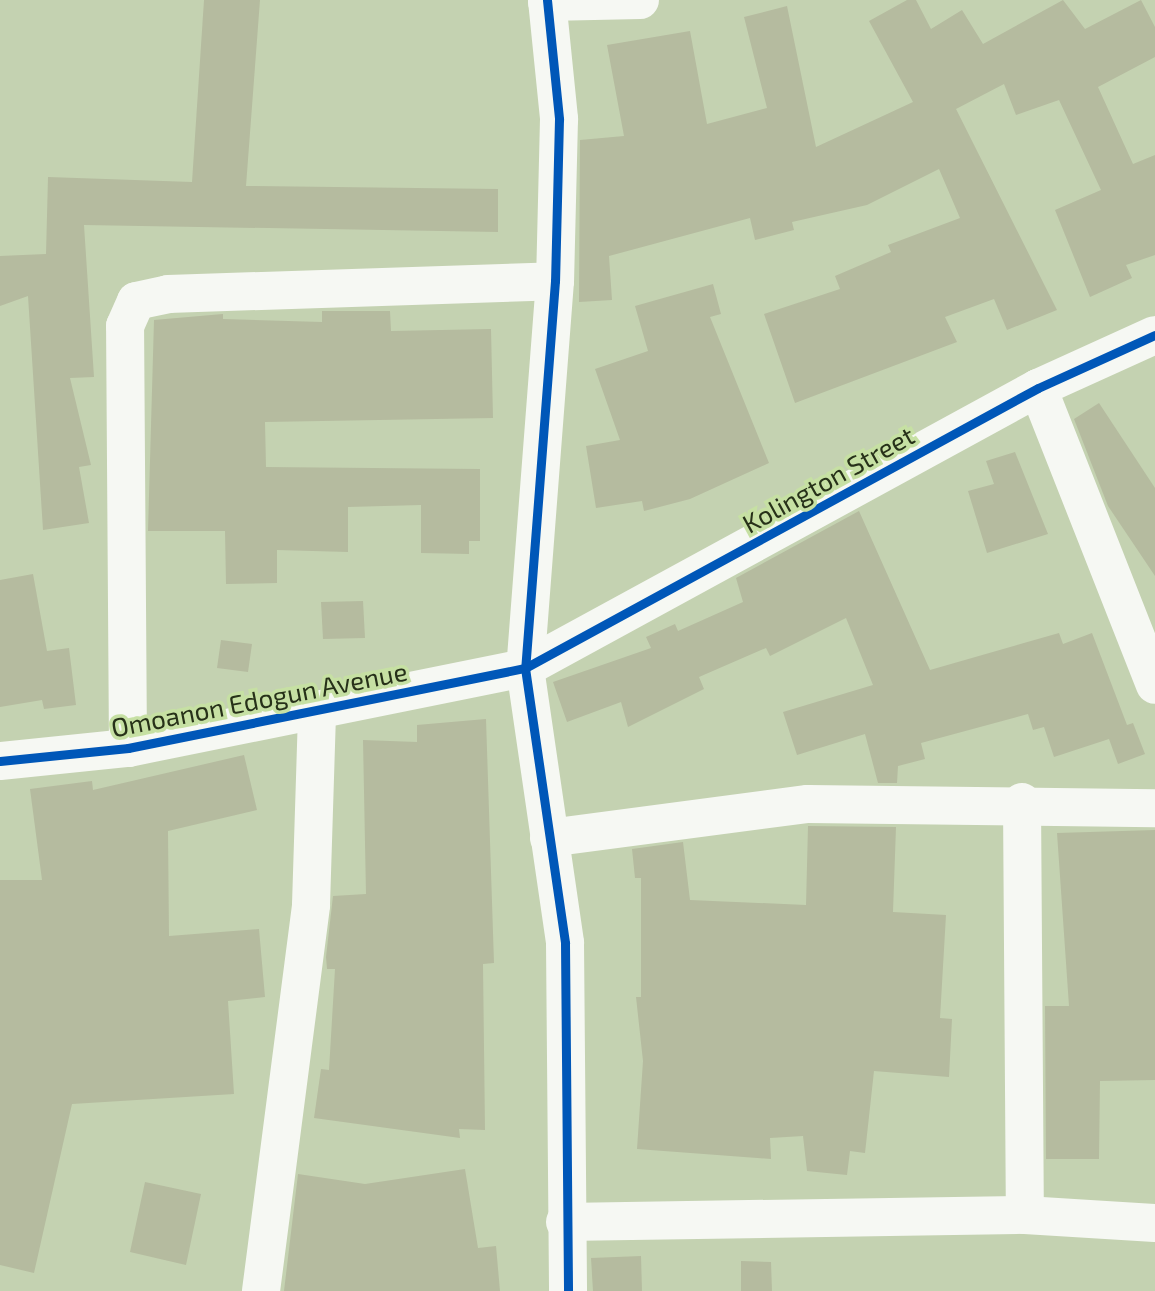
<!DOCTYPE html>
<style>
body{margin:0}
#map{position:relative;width:1155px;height:1291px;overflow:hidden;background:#c4d2b1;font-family:"Exo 2",sans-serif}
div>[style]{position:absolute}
.building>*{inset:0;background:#b5bb9f}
.minor>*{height:38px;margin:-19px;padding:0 19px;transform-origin:19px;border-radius:19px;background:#f6f8f3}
.cycleway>*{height:9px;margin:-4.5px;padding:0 4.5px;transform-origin:4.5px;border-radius:4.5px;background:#0057b8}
span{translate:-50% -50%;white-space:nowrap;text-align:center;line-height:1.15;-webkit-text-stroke:7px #c6e0a3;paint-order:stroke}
.street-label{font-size:26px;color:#273119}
</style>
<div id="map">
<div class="building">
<i style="clip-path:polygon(204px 0,260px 0,246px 186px,498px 189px,498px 232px,84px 225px,94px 377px,70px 378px,91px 465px,79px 467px,89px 523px,43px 530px,28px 296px,0 306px,0 256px,46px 254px,48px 177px,192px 182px)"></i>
<i style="clip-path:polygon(907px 0,916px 0,931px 29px,962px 10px,983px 44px,1063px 0,1085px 29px,1141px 0,1155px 27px,1155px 57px,1098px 87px,1133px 164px,1155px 155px,1155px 255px,1126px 265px,1132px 278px,1090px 297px,1055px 210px,1101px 190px,1059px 100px,1016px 115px,1004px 84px,956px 109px,1057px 310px,1007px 330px,994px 299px,945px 317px,957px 342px,795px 403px,764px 314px,840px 289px,835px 276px,891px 252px,888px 245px,960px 218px,939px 169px,867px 205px,792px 222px,794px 230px,755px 240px,750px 218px,609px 256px,612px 300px,579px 302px,580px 140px,624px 136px,607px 45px,690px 31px,707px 124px,767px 108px,744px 17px,787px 6px,816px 147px,913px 102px,869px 21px)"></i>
<i style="clip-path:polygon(713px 284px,721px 314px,710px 317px,769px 463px,690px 499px,644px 511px,642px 501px,596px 508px,586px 446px,620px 440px,595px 369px,648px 351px,635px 306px)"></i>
<i style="clip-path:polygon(322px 311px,390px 311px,391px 331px,491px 329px,493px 418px,265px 422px,266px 467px,480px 469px,480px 541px,469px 541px,469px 554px,421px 553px,421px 505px,348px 507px,348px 552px,277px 550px,277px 583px,226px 584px,225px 531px,148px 531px,154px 320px,223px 314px,223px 319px,322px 322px)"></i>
<i style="clip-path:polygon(1099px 403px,1155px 488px,1155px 576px,1108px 506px,1074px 419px)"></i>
<i style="clip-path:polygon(1015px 452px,1048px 534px,987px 553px,968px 491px,994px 484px,986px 461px)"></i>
<i style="clip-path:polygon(859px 511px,930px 670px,1059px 633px,1063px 644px,1092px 633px,1127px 725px,1133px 723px,1145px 754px,1118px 764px,1109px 739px,1054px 757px,1044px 727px,1033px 730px,1028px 714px,921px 743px,925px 759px,898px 766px,897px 783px,878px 783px,865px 734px,797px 755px,783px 712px,873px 685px,846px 618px,770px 656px,766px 648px,699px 677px,704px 689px,628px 727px,621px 702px,567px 722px,553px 682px,651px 648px,646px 637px,675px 624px,678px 631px,743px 602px,736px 578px)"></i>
<i style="clip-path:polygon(33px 574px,47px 651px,69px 648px,76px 705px,44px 709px,42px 700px,0 707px,0 580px)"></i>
<i style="clip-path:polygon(363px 601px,365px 638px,323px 639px,321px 602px)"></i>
<i style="clip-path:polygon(221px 640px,252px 644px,248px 672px,217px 668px)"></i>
<i style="clip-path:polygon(486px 719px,494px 963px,483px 964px,485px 1130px,459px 1129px,460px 1138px,314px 1118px,321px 1069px,329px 1070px,335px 969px,327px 969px,326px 957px,333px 896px,366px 894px,363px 740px,417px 742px,417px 725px)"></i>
<i style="clip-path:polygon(244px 755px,257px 810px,168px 831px,169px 936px,259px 929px,265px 997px,228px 1001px,234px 1094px,72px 1104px,34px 1273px,0 1265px,0 880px,42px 880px,30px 789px,92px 781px,93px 790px)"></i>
<i style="clip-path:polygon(808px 826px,896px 827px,893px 912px,946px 915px,940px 1018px,952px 1019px,949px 1077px,874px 1071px,865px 1153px,850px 1151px,847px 1175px,807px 1171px,803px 1136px,770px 1138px,771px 1159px,637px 1149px,643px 1061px,636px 997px,641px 997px,641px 878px,635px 878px,632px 849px,683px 842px,690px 900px,806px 905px)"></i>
<i style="clip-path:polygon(1155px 830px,1155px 1080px,1100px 1081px,1099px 1159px,1046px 1159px,1045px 1006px,1069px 1006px,1057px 833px)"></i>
<i style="clip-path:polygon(465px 1169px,478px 1248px,496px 1246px,500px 1291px,284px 1291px,298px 1174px,365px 1184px)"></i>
<i style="clip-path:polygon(145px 1182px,201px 1194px,186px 1265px,130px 1252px)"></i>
<i style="clip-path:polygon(641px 1256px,642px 1291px,593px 1291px,591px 1258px)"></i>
<i style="clip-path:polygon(741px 1261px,771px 1262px,772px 1291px,741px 1291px)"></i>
</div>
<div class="minor">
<i style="left:547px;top:0;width:120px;rotate:84.2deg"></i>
<i style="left:559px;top:119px;width:162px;rotate:91.4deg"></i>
<i style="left:555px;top:281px;width:388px;rotate:94.4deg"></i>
<i style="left:525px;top:668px;width:278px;rotate:81.7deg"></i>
<i style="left:565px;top:943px;width:348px;rotate:89.5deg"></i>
<i style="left:547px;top:2px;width:93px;rotate:-1.2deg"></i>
<i style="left:1038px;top:388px;width:319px;rotate:68.5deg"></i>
<i style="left:128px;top:748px;width:422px;rotate:-90.4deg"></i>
<i style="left:125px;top:326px;width:27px;rotate:-66deg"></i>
<i style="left:136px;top:301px;width:33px;rotate:-12deg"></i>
<i style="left:168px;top:294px;width:387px;rotate:-1.9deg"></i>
<i style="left:0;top:761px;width:129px;rotate:-5.8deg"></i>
<i style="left:128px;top:748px;width:405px;rotate:-11.4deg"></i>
<i style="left:525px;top:668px;width:584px;rotate:-28.63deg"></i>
<i style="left:1038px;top:388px;width:128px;rotate:-24.4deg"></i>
<i style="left:1022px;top:802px;width:413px;rotate:89.6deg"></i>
<i style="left:549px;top:838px;width:261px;rotate:-7.5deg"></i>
<i style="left:808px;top:804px;width:347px;rotate:0.7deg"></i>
<i style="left:565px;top:1222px;width:460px;rotate:-0.9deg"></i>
<i style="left:1025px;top:1215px;width:130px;rotate:3.5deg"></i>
<i style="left:261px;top:1291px;width:389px;rotate:-82.6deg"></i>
<i style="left:311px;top:905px;width:195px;rotate:-88.2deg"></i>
</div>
<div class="cycleway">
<i style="left:547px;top:0;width:120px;rotate:84.2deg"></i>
<i style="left:559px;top:119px;width:162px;rotate:91.4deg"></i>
<i style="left:555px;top:281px;width:388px;rotate:94.4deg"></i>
<i style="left:525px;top:668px;width:278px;rotate:81.7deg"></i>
<i style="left:565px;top:943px;width:348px;rotate:89.5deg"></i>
<i style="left:0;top:761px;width:129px;rotate:-5.8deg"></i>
<i style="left:128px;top:748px;width:405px;rotate:-11.4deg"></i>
<i style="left:525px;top:668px;width:584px;rotate:-28.63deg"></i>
<i style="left:1038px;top:388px;width:128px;rotate:-24.4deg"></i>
</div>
<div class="street-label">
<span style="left:828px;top:479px;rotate:-29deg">Kolington Street</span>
<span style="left:259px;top:699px;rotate:-11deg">Omoanon Edogun Avenue</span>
</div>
</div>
